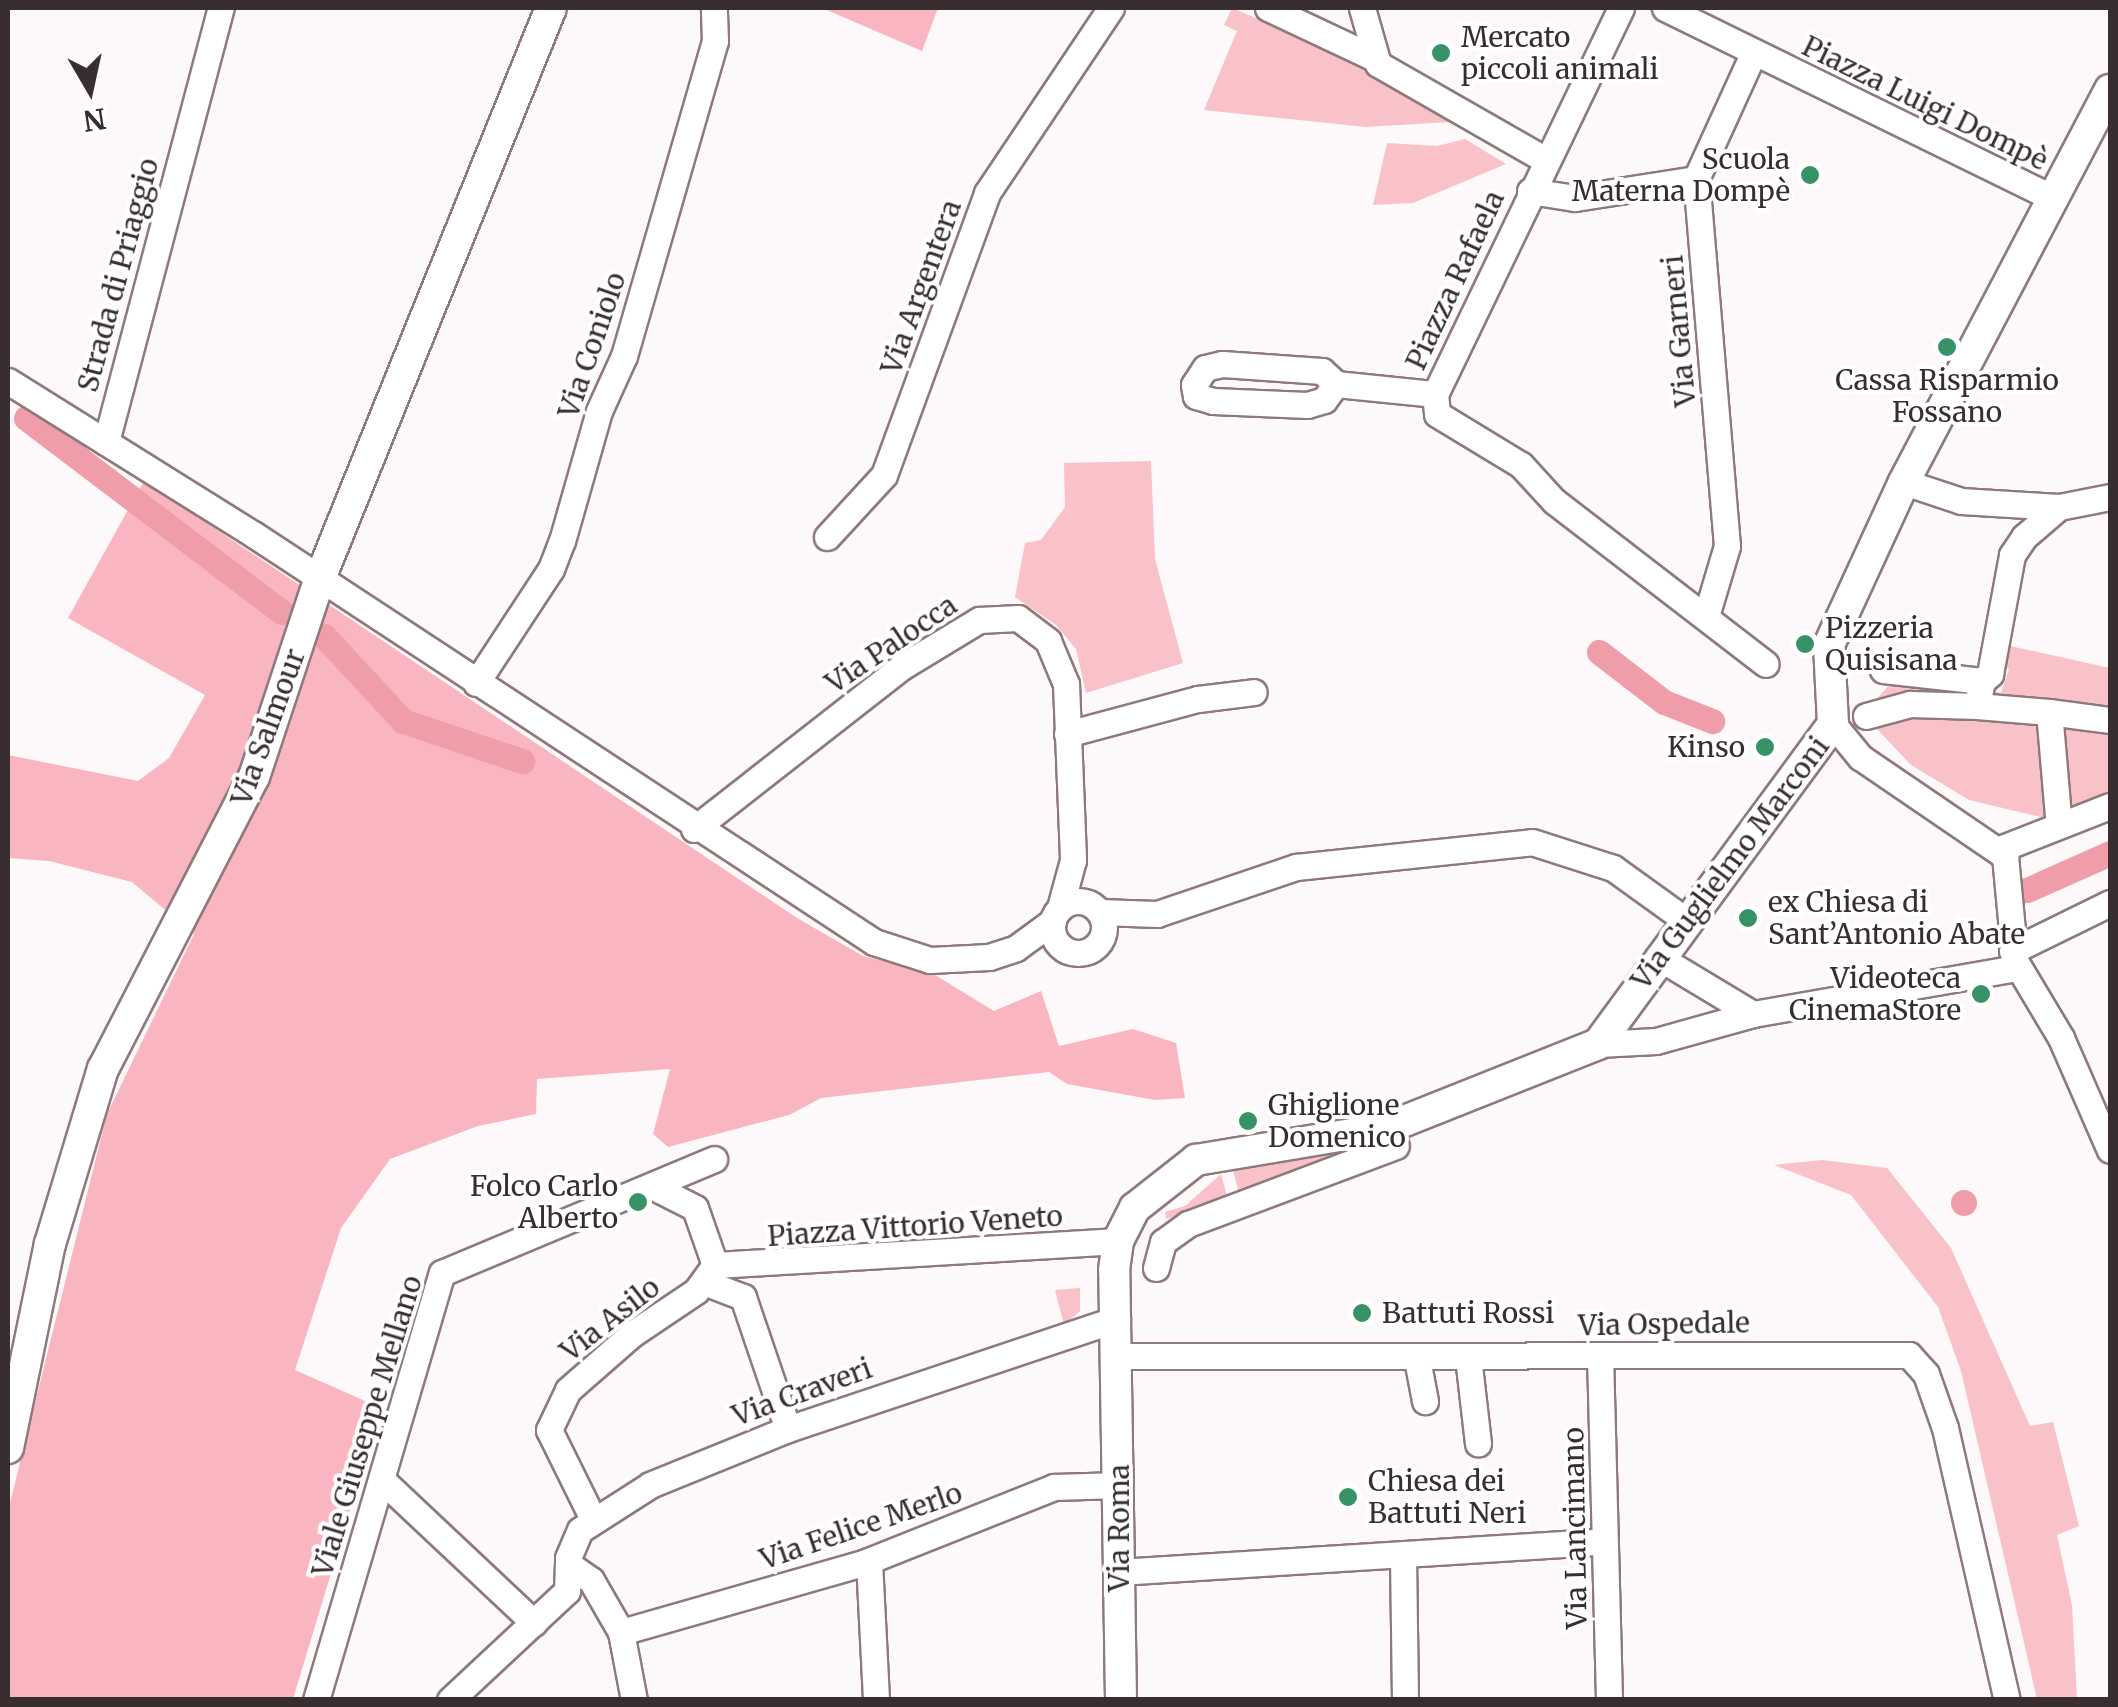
<!DOCTYPE html>
<meta charset="utf-8">
<style>
body{margin:0}
#map{position:relative;width:2118px;height:1707px;overflow:hidden;background:#fdf8f9;font-family:Merriweather,serif}
div>[style]{position:absolute}
.green>*{inset:0;background:#f9c2c9}
.forest>*{inset:0;background:#fab6c0}
.water>*{inset:0;background:#f09daa}
.round{border-radius:50%}
.canal>*{height:25px;margin:-12.5px;padding:0 12.5px;transform-origin:12.5px;border-radius:12.5px;background:#f09daa}
.roads{filter:drop-shadow(2px 0 #8e797b) drop-shadow(-2px 0 #8e797b) drop-shadow(0 2px #8e797b) drop-shadow(0 -2px #8e797b)}
.minor>*{height:25px;margin:-12.5px;padding:0 12.5px;transform-origin:12.5px;border-radius:12.5px;background:#fff}
.minor>.ring{margin:-12.5px;padding:0;box-sizing:content-box;background:none;border:25px solid #fff;border-radius:50%}
.major>*{height:30px;margin:-15px;padding:0 15px;transform-origin:15px;border-radius:15px;background:#fff}
.dots>*{width:28px;height:28px;translate:-50% -50%;box-sizing:border-box;border:5px solid #fff;border-radius:50%}
span{translate:-50% -50%;white-space:nowrap;text-align:center;line-height:1.15;-webkit-text-stroke:8px #fff;paint-order:stroke}
.poi-label{font-size:28px;color:#382e2f}
.left{translate:0 -50%;text-align:left}
.right{translate:-100% -50%;text-align:right}
.street-label{font-size:28px;color:#382e2f}
.frame{position:absolute;inset:0;border:10px solid #382e2f;pointer-events:none}
.north{position:absolute;left:40px;top:40px;width:100px;height:100px;-webkit-text-stroke:8px #fff;paint-order:stroke;rotate:171deg;font-size:28px;font-weight:700;line-height:40px;text-align:center;color:#382e2f}
.north::after{content:'';display:block;margin:auto;width:35px;height:45px;background:#382e2f;clip-path:polygon(50% 0,100% 100%,50% 72%,0 100%)}
</style>
<div id="map">
<div class="green">
<i style="clip-path:polygon(1232px 8px,1353px 59px,1450px 122px,1366px 127px,1204px 110px,1237px 31px,1224px 25px)"></i>
<i style="clip-path:polygon(1465px 139px,1506px 164px,1413px 203px,1373px 205px,1387px 143px,1437px 146px)"></i>
<i style="clip-path:polygon(1151px 461px,1155px 559px,1183px 663px,1086px 693px,1076px 649px,1056px 625px,1015px 597px,1025px 543px,1041px 540px,1065px 507px,1064px 463px)"></i>
<i style="clip-path:polygon(2001px 644px,2110px 668px,2110px 798px,2082px 812px,2040px 817px,1969px 800px,1911px 765px,1877px 729px,1868px 709px,1890px 684px,1956px 684px,2001px 693px,2009px 669px,1999px 662px)"></i>
<i style="clip-path:polygon(1351px 1152px,1240px 1197px,1233px 1170px)"></i>
<i style="clip-path:polygon(1822px 1160px,1887px 1168px,1951px 1248px,2030px 1426px,2053px 1422px,2079px 1526px,2057px 1535px,2072px 1605px,2077px 1699px,2037px 1699px,1961px 1371px,1938px 1307px,1851px 1195px,1774px 1165px)"></i>
<i style="clip-path:polygon(1221px 1174px,1228px 1200px,1166px 1219px,1165px 1212px,1185px 1206px)"></i>
<i style="clip-path:polygon(1080px 1288px,1080px 1311px,1064px 1325px,1055px 1290px)"></i>
</div>
<div class="forest">
<i style="clip-path:polygon(822px 8px,938px 8px,922px 51px)"></i>
<i style="clip-path:polygon(144px 481px,797px 918px,863px 956px,930px 972px,994px 1011px,1041px 991px,1059px 1046px,1133px 1029px,1176px 1043px,1185px 1098px,1155px 1100px,1067px 1084px,1049px 1072px,821px 1098px,789px 1115px,668px 1147px,653px 1134px,670px 1069px,537px 1079px,536px 1114px,478px 1126px,390px 1159px,341px 1228px,295px 1370px,381px 1408px,293px 1699px,8px 1699px,8px 1511px,107px 1114px,194px 934px,132px 882px,49px 861px,8px 858px,8px 755px,138px 781px,169px 758px,205px 695px,68px 618px)"></i>
</div>
<div class="water">
<i class="round" style="left:1951px;top:1190px;width:26px;height:26px"></i>
</div>
<div class="canal">
<i style="left:26px;top:418px;width:321px;rotate:37.2deg"></i>
<i style="left:324px;top:636px;width:116px;rotate:47.1deg"></i>
<i style="left:403px;top:721px;width:126px;rotate:18.6deg"></i>
<i style="left:1599px;top:652px;width:82px;rotate:37.6deg"></i>
<i style="left:1664px;top:702px;width:52px;rotate:21.6deg"></i>
<i style="left:2027px;top:890px;width:91px;rotate:-24deg"></i>
</div>
<div class="roads">
<div class="minor">
<i style="left:1268px;top:8px;width:115px;rotate:25.2deg"></i>
<i style="left:1362px;top:8px;width:58px;rotate:74.1deg"></i>
<i style="left:1378px;top:64px;width:191px;rotate:29.8deg"></i>
<i style="left:1621px;top:8px;width:428px;rotate:115.7deg"></i>
<i style="left:1435px;top:394px;width:20px;rotate:84deg"></i>
<i style="left:1437px;top:414px;width:98px;rotate:31.3deg"></i>
<i style="left:1521px;top:465px;width:49px;rotate:47.5deg"></i>
<i style="left:1554px;top:501px;width:267px;rotate:37.6deg"></i>
<i style="left:1665px;top:8px;width:432px;rotate:26.1deg"></i>
<i style="left:1530px;top:191px;width:46px;rotate:8.8deg"></i>
<i style="left:1575px;top:198px;width:122px;rotate:-8.9deg"></i>
<i style="left:8px;top:381px;width:289px;rotate:32deg"></i>
<i style="left:253px;top:534px;width:743px;rotate:33.31deg"></i>
<i style="left:874px;top:942px;width:59px;rotate:17.8deg"></i>
<i style="left:930px;top:960px;width:59px;rotate:-2.9deg"></i>
<i style="left:989px;top:957px;width:28px;rotate:-18deg"></i>
<i style="left:1016px;top:948px;width:46px;rotate:-36.1deg"></i>
<i style="left:1336px;top:384px;width:19px;rotate:-137deg"></i>
<i style="left:1322px;top:371px;width:100px;rotate:-176deg"></i>
<i style="left:1222px;top:364px;width:17px;rotate:167deg"></i>
<i style="left:1205px;top:368px;width:20px;rotate:123deg"></i>
<i style="left:1194px;top:385px;width:11px;rotate:80deg"></i>
<i style="left:1196px;top:396px;width:18px;rotate:16deg"></i>
<i style="left:1213px;top:401px;width:94px;rotate:2.4deg"></i>
<i style="left:1307px;top:405px;width:18px;rotate:-16deg"></i>
<i style="left:1324px;top:400px;width:20px;rotate:-53deg"></i>
<i style="left:1336px;top:384px;width:100px;rotate:5.8deg"></i>
<i style="left:106px;top:442px;width:449px;rotate:-75.2deg"></i>
<i style="left:1904px;top:482px;width:60px;rotate:18.4deg"></i>
<i style="left:1961px;top:501px;width:98px;rotate:3.5deg"></i>
<i style="left:827px;top:537px;width:84px;rotate:-47.4deg"></i>
<i style="left:884px;top:475px;width:300px;rotate:-69.9deg"></i>
<i style="left:987px;top:193px;width:223px;rotate:-56.2deg"></i>
<i style="left:1707px;top:613px;width:70px;rotate:-73.4deg"></i>
<i style="left:1727px;top:546px;width:368px;rotate:-94.8deg"></i>
<i style="left:1696px;top:179px;width:137px;rotate:-65.5deg"></i>
<i style="left:1883px;top:670px;width:100px;rotate:6.3deg"></i>
<i style="left:1982px;top:681px;width:11px;rotate:-41deg"></i>
<i style="left:1990px;top:674px;width:121px;rotate:-79.5deg"></i>
<i style="left:2012px;top:555px;width:22px;rotate:-56deg"></i>
<i style="left:2024px;top:537px;width:46px;rotate:-40.6deg"></i>
<i style="left:2059px;top:507px;width:52px;rotate:-11.1deg"></i>
<i style="left:476px;top:683px;width:136px;rotate:-56.7deg"></i>
<i style="left:551px;top:569px;width:30px;rotate:-69deg"></i>
<i style="left:562px;top:541px;width:135px;rotate:-74.1deg"></i>
<i style="left:599px;top:411px;width:60px;rotate:-65.6deg"></i>
<i style="left:624px;top:356px;width:328px;rotate:-73.9deg"></i>
<i style="left:715px;top:41px;width:33px;rotate:-92deg"></i>
<i style="left:1977px;top:706px;width:72px;rotate:4.8deg"></i>
<i style="left:1866px;top:716px;width:46px;rotate:-15.3deg"></i>
<i style="left:1910px;top:704px;width:67px;rotate:1.7deg"></i>
<i style="left:1977px;top:706px;width:25px;rotate:-79deg"></i>
<i style="left:1833px;top:724px;width:43px;rotate:50.7deg"></i>
<i style="left:1860px;top:757px;width:176px;rotate:34.3deg"></i>
<i style="left:2005px;top:856px;width:105px;rotate:84.6deg"></i>
<i style="left:2015px;top:961px;width:90px;rotate:59.1deg"></i>
<i style="left:2061px;top:1038px;width:122px;rotate:66.4deg"></i>
<i style="left:1067px;top:734px;width:136px;rotate:-15deg"></i>
<i style="left:1198px;top:699px;width:56px;rotate:-7.1deg"></i>
<i style="left:2058px;top:816px;width:104px;rotate:-94.9deg"></i>
<i style="left:2049px;top:712px;width:62px;rotate:7.5deg"></i>
<i style="left:694px;top:829px;width:265px;rotate:-38deg"></i>
<i style="left:903px;top:666px;width:89px;rotate:-31.2deg"></i>
<i style="left:979px;top:620px;width:39px;rotate:-3deg"></i>
<i style="left:1018px;top:618px;width:38px;rotate:37deg"></i>
<i style="left:1048px;top:641px;width:47px;rotate:67.3deg"></i>
<i style="left:1066px;top:684px;width:176px;rotate:87.7deg"></i>
<i style="left:1073px;top:860px;width:50px;rotate:105.2deg"></i>
<i style="left:2000px;top:849px;width:118px;rotate:-21.4deg"></i>
<i class="ring" style="left:1052px;top:901px;width:27px;height:27px"></i>
<i style="left:1100px;top:912px;width:57px;rotate:2deg"></i>
<i style="left:1157px;top:914px;width:147px;rotate:-18.7deg"></i>
<i style="left:1296px;top:867px;width:237px;rotate:-6deg"></i>
<i style="left:1532px;top:842px;width:85px;rotate:17.8deg"></i>
<i style="left:1613px;top:868px;width:87px;rotate:35.7deg"></i>
<i style="left:2012px;top:951px;width:109px;rotate:-26.1deg"></i>
<i style="left:1658px;top:957px;width:111px;rotate:31deg"></i>
<i style="left:1753px;top:1014px;width:268px;rotate:-9.9deg"></i>
<i style="left:1598px;top:1044px;width:58px;rotate:-3deg"></i>
<i style="left:1656px;top:1041px;width:101px;rotate:-15.6deg"></i>
<i style="left:654px;top:1187px;width:46px;rotate:27.1deg"></i>
<i style="left:695px;top:1208px;width:60px;rotate:70.7deg"></i>
<i style="left:1156px;top:1268px;width:27px;rotate:-75deg"></i>
<i style="left:1163px;top:1242px;width:31px;rotate:-36deg"></i>
<i style="left:1188px;top:1224px;width:222px;rotate:-20.6deg"></i>
<i style="left:704px;top:1282px;width:42px;rotate:21deg"></i>
<i style="left:743px;top:1297px;width:139px;rotate:71.2deg"></i>
<i style="left:1600px;top:1355px;width:345px;rotate:88.5deg"></i>
<i style="left:1120px;top:1356px;width:789px;rotate:-0.07deg"></i>
<i style="left:1909px;top:1355px;width:25px;rotate:48deg"></i>
<i style="left:1926px;top:1374px;width:57px;rotate:70.6deg"></i>
<i style="left:1945px;top:1428px;width:279px;rotate:77.2deg"></i>
<i style="left:1468px;top:1357px;width:87px;rotate:83.4deg"></i>
<i style="left:1417px;top:1359px;width:43px;rotate:79.2deg"></i>
<i style="left:383px;top:1481px;width:207px;rotate:43.2deg"></i>
<i style="left:592px;top:1517px;width:97px;rotate:-116.3deg"></i>
<i style="left:549px;top:1430px;width:44px;rotate:-64.6deg"></i>
<i style="left:568px;top:1390px;width:85px;rotate:-41.2deg"></i>
<i style="left:632px;top:1334px;width:77px;rotate:-33.9deg"></i>
<i style="left:696px;top:1291px;width:32px;rotate:-54deg"></i>
<i style="left:715px;top:1265px;width:404px;rotate:-3.4deg"></i>
<i style="left:1403px;top:1556px;width:144px;rotate:89.2deg"></i>
<i style="left:869px;top:1561px;width:139px;rotate:87.1deg"></i>
<i style="left:568px;top:1564px;width:28px;rotate:35deg"></i>
<i style="left:591px;top:1580px;width:60px;rotate:60deg"></i>
<i style="left:621px;top:1632px;width:69px;rotate:79.2deg"></i>
<i style="left:1119px;top:1572px;width:484px;rotate:-3.6deg"></i>
<i style="left:567px;top:1591px;width:33px;rotate:-88deg"></i>
<i style="left:568px;top:1558px;width:30px;rotate:-67deg"></i>
<i style="left:580px;top:1530px;width:83px;rotate:-32.7deg"></i>
<i style="left:650px;top:1485px;width:149px;rotate:-22.1deg"></i>
<i style="left:788px;top:1429px;width:347px;rotate:-18.5deg"></i>
<i style="left:621px;top:1632px;width:252px;rotate:-15.9deg"></i>
<i style="left:863px;top:1563px;width:206px;rotate:-21.7deg"></i>
<i style="left:1054px;top:1487px;width:65px;rotate:-1.8deg"></i>
<i style="left:316px;top:1700px;width:445px;rotate:-73.6deg"></i>
<i style="left:442px;top:1273px;width:295px;rotate:-22.7deg"></i>
<i style="left:450px;top:1700px;width:160px;rotate:-43deg"></i>
</div>
<div class="major">
<i style="left:8px;top:1448px;width:208px;rotate:-78.4deg"></i>
<i style="left:50px;top:1244px;width:183px;rotate:-73.2deg"></i>
<i style="left:103px;top:1069px;width:329px;rotate:-62.7deg"></i>
<i style="left:254px;top:777px;width:206px;rotate:-71.7deg"></i>
<i style="left:319px;top:581px;width:618px;rotate:-67.96deg"></i>
<i style="left:1121px;top:1700px;width:430px;rotate:-90.9deg"></i>
<i style="left:1114px;top:1270px;width:29px;rotate:-82deg"></i>
<i style="left:1118px;top:1241px;width:37px;rotate:-63deg"></i>
<i style="left:1135px;top:1208px;width:78px;rotate:-38.2deg"></i>
<i style="left:1196px;top:1160px;width:194px;rotate:-9.5deg"></i>
<i style="left:1387px;top:1128px;width:227px;rotate:-21.7deg"></i>
<i style="left:1598px;top:1044px;width:397px;rotate:-53.7deg"></i>
<i style="left:1833px;top:724px;width:79px;rotate:-92.9deg"></i>
<i style="left:1829px;top:645px;width:179px;rotate:-65.3deg"></i>
<i style="left:1904px;top:482px;width:443px;rotate:-62.3deg"></i>
</div>
</div>
<div class="dots">
<i style="left:1441px;top:53px;background:#389267"></i>
<i style="left:1810px;top:175px;background:#389267"></i>
<i style="left:1947px;top:347px;background:#389267"></i>
<i style="left:1805px;top:644px;background:#389267"></i>
<i style="left:1765px;top:747px;background:#389267"></i>
<i style="left:1748px;top:918px;background:#389267"></i>
<i style="left:1981px;top:994px;background:#389267"></i>
<i style="left:1248px;top:1121px;background:#389267"></i>
<i style="left:638px;top:1202px;background:#389267"></i>
<i style="left:1362px;top:1313px;background:#389267"></i>
<i style="left:1348px;top:1497px;background:#389267"></i>
</div>
<div class="poi-label">
<span class="left" style="left:1461px;top:53px">Mercato<br>piccoli animali</span>
<span class="right" style="left:1790px;top:175px">Scuola<br>Materna Dompè</span>
<span style="left:1947px;top:396px">Cassa Risparmio<br>Fossano</span>
<span class="left" style="left:1825px;top:644px">Pizzeria<br>Quisisana</span>
<span class="right" style="left:1745px;top:747px">Kinso</span>
<span class="left" style="left:1768px;top:918px">ex Chiesa di<br>Sant’Antonio Abate</span>
<span class="right" style="left:1961px;top:994px">Videoteca<br>CinemaStore</span>
<span class="left" style="left:1268px;top:1121px">Ghiglione<br>Domenico</span>
<span class="right" style="left:618px;top:1202px">Folco Carlo<br>Alberto</span>
<span class="left" style="left:1382px;top:1313px">Battuti Rossi</span>
<span class="left" style="left:1368px;top:1497px">Chiesa dei<br>Battuti Neri</span>
</div>
<div class="street-label">
<span style="left:1925px;top:103px;rotate:26deg">Piazza Luigi Dompè</span>
<span style="left:118px;top:275px;rotate:-75deg">Strada di Priaggio</span>
<span style="left:1455px;top:280px;rotate:-65deg">Piazza Rafaela</span>
<span style="left:921px;top:287px;rotate:-70deg">Via Argentera</span>
<span style="left:1679px;top:331px;rotate:-95deg">Via Garneri</span>
<span style="left:592px;top:345px;rotate:-71deg">Via Coniolo</span>
<span style="left:891px;top:644px;rotate:-34deg">Via Palocca</span>
<span style="left:268px;top:727px;rotate:-70deg">Via Salmour</span>
<span style="left:1730px;top:863px;rotate:-53deg">Via Guglielmo Marconi</span>
<span style="left:915px;top:1226px;rotate:-4deg">Piazza Vittorio Veneto</span>
<span style="left:610px;top:1319px;rotate:-38deg">Via Asilo</span>
<span style="left:1664px;top:1324px;rotate:-1deg">Via Ospedale</span>
<span style="left:802px;top:1392px;rotate:-20deg">Via Craveri</span>
<span style="left:367px;top:1426px;rotate:-73deg">Viale Giuseppe Mellano</span>
<span style="left:861px;top:1526px;rotate:-19deg">Via Felice Merlo</span>
<span style="left:1119px;top:1528px;rotate:-90deg">Via Roma</span>
<span style="left:1575px;top:1528px;rotate:-91deg">Via Lancimano</span>
</div>
<div class="frame"></div>
<div class="north">N</div>
</div>
